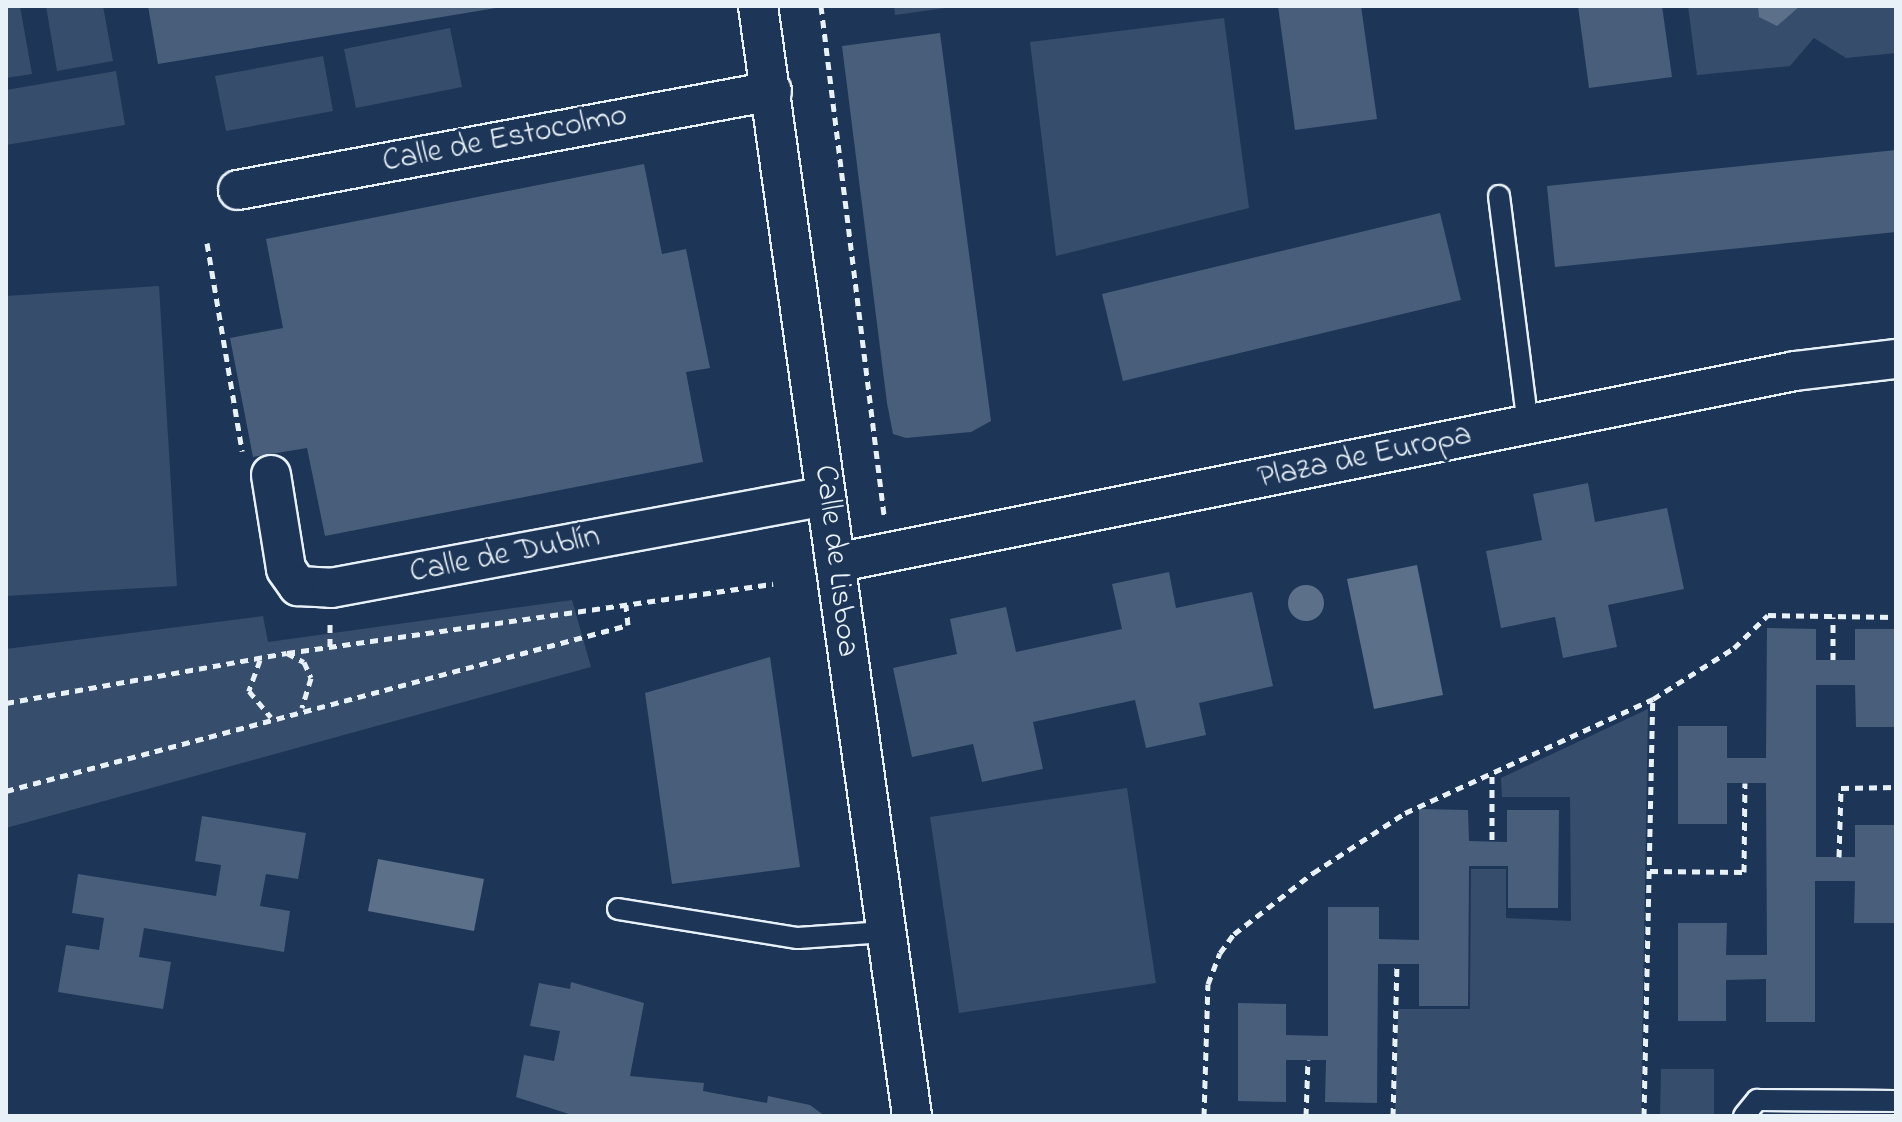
<!DOCTYPE html>
<meta charset="utf-8">
<style>
body{margin:0}
#map{position:relative;width:1902px;height:1122px;overflow:hidden;background:#1d3557;font-family:"Indie Flower",sans-serif}
div>[style]{position:absolute}
.green>*{inset:0;background:#374d6c}
.water>*{inset:0;background:#5d7089}
.round{border-radius:50%}
.building>*{inset:0;background:#495e7a}
.path>*{height:5px;margin-top:-2.5px;transform-origin:0;background:repeating-linear-gradient(90deg,#e8f1f8 0 8px,transparent 0 14px)}
.roads{filter:drop-shadow(2px 0 #e8f1f8) drop-shadow(-2px 0 #e8f1f8) drop-shadow(0 2px #e8f1f8) drop-shadow(0 -2px #e8f1f8)}
.service>*{height:20px;margin:-10px;padding:0 10px;transform-origin:10px;border-radius:10px;background:#1d3557}
.minor>*{height:38px;margin:-19px;padding:0 19px;transform-origin:19px;border-radius:19px;background:#1d3557}
span{translate:-50% -50%;white-space:nowrap;text-align:center;line-height:1.15;-webkit-text-stroke:6px #1d3557;paint-order:stroke}
.street-label{font-size:32px;color:#e8f1f8}
.frame{position:absolute;inset:0;border:8px solid #e8f1f8;pointer-events:none}
</style>
<div id="map">
<div class="green">
<i style="clip-path:polygon(6px 6px,20px 6px,32px 74px,6px 78px)"></i>
<i style="clip-path:polygon(46px 6px,103px 6px,113px 61px,57px 71px)"></i>
<i style="clip-path:polygon(894px 6px,960px 6px,895px 15px)"></i>
<i style="clip-path:polygon(1688px 6px,1896px 6px,1896px 53px,1846px 58px,1814px 38px,1790px 66px,1697px 75px)"></i>
<i style="clip-path:polygon(1224px 18px,1249px 208px,1056px 256px,1030px 42px)"></i>
<i style="clip-path:polygon(450px 28px,462px 87px,356px 108px,344px 49px)"></i>
<i style="clip-path:polygon(323px 56px,333px 111px,226px 131px,215px 76px)"></i>
<i style="clip-path:polygon(116px 71px,125px 125px,6px 145px,6px 90px)"></i>
<i style="clip-path:polygon(159px 286px,177px 586px,6px 596px,6px 296px)"></i>
<i style="clip-path:polygon(572px 600px,591px 667px,6px 828px,6px 649px,263px 616px,268px 642px)"></i>
<i style="clip-path:polygon(1648px 709px,1641px 1116px,1395px 1116px,1398px 1009px,1470px 1009px,1471px 869px,1506px 869px,1506px 918px,1571px 921px,1570px 797px,1502px 797px,1501px 778px)"></i>
<i style="clip-path:polygon(1127px 788px,1156px 983px,959px 1013px,930px 817px)"></i>
<i style="clip-path:polygon(1661px 1069px,1714px 1069px,1714px 1116px,1660px 1116px)"></i>
</div>
<div class="water">
<i style="clip-path:polygon(1758px 6px,1800px 6px,1777px 26px,1759px 17px)"></i>
<i style="clip-path:polygon(1417px 565px,1443px 695px,1374px 709px,1347px 579px)"></i>
<i class="round" style="left:1288px;top:585px;width:36px;height:36px"></i>
<i style="clip-path:polygon(378px 859px,484px 879px,474px 931px,368px 911px)"></i>
</div>
<div class="building">
<i style="clip-path:polygon(148px 6px,495px 6px,496px 8px,158px 64px)"></i>
<i style="clip-path:polygon(1278px 6px,1361px 6px,1377px 119px,1295px 130px)"></i>
<i style="clip-path:polygon(1578px 6px,1662px 6px,1672px 77px,1589px 88px)"></i>
<i style="clip-path:polygon(940px 33px,991px 421px,971px 432px,906px 438px,893px 434px,887px 403px,842px 46px)"></i>
<i style="clip-path:polygon(1896px 150px,1896px 232px,1555px 267px,1547px 186px)"></i>
<i style="clip-path:polygon(644px 164px,662px 254px,686px 249px,710px 368px,686px 372px,703px 462px,325px 536px,307px 448px,253px 457px,230px 338px,283px 328px,266px 239px)"></i>
<i style="clip-path:polygon(1440px 213px,1461px 300px,1123px 381px,1102px 294px)"></i>
<i style="clip-path:polygon(1588px 483px,1595px 522px,1667px 508px,1684px 589px,1608px 605px,1617px 647px,1563px 658px,1555px 617px,1501px 628px,1486px 551px,1542px 540px,1533px 494px)"></i>
<i style="clip-path:polygon(1169px 572px,1176px 608px,1252px 592px,1273px 686px,1199px 703px,1206px 735px,1146px 748px,1135px 700px,1033px 722px,1043px 769px,982px 782px,973px 744px,912px 757px,893px 668px,957px 654px,950px 619px,1006px 607px,1016px 652px,1122px 629px,1112px 584px)"></i>
<i style="clip-path:polygon(1767px 628px,1816px 629px,1816px 660px,1855px 660px,1855px 629px,1896px 629px,1896px 727px,1856px 727px,1855px 685px,1816px 685px,1816px 857px,1855px 857px,1855px 825px,1896px 825px,1896px 923px,1854px 923px,1855px 881px,1815px 881px,1815px 1022px,1766px 1022px,1766px 979px,1726px 980px,1726px 1021px,1678px 1021px,1678px 923px,1727px 923px,1726px 955px,1767px 955px,1766px 783px,1727px 783px,1727px 824px,1678px 824px,1678px 726px,1727px 726px,1727px 758px,1766px 758px)"></i>
<i style="clip-path:polygon(770px 657px,800px 867px,672px 884px,645px 693px)"></i>
<i style="clip-path:polygon(1419px 809px,1468px 810px,1469px 841px,1507px 842px,1507px 810px,1559px 810px,1558px 908px,1508px 908px,1508px 866px,1469px 866px,1468px 1006px,1419px 1006px,1419px 964px,1378px 964px,1377px 1103px,1325px 1102px,1326px 1060px,1286px 1060px,1286px 1102px,1238px 1101px,1238px 1003px,1286px 1004px,1286px 1035px,1328px 1036px,1328px 907px,1379px 907px,1379px 939px,1419px 940px)"></i>
<i style="clip-path:polygon(202px 816px,306px 833px,298px 879px,266px 874px,260px 906px,290px 911px,284px 952px,144px 928px,139px 957px,171px 962px,163px 1009px,58px 992px,66px 945px,99px 950px,104px 918px,72px 913px,78px 874px,216px 896px,221px 865px,195px 861px)"></i>
<i style="clip-path:polygon(571px 982px,644px 1003px,630px 1076px,704px 1083px,703px 1091px,767px 1103px,768px 1096px,810px 1105px,825px 1116px,575px 1116px,516px 1097px,524px 1055px,554px 1061px,560px 1031px,530px 1026px,539px 983px,570px 989px)"></i>
</div>
<div class="path">
<i style="left:821px;top:6px;width:513px;rotate:82.94deg"></i>
<i style="left:207px;top:243px;width:211px;rotate:80.4deg"></i>
<i style="left:330px;top:647px;width:24px;rotate:-90deg"></i>
<i style="left:287px;top:653px;width:19px;rotate:28deg"></i>
<i style="left:304px;top:662px;width:17px;rotate:66deg"></i>
<i style="left:311px;top:678px;width:31px;rotate:107deg"></i>
<i style="left:260px;top:660px;width:33px;rotate:110deg"></i>
<i style="left:249px;top:691px;width:34px;rotate:50deg"></i>
<i style="left:1833px;top:660px;width:43px;rotate:-90deg"></i>
<i style="left:6px;top:703px;width:285px;rotate:-10.1deg"></i>
<i style="left:287px;top:653px;width:491px;rotate:-8.1deg"></i>
<i style="left:1492px;top:776px;width:65px;rotate:90deg"></i>
<i style="left:6px;top:791px;width:644px;rotate:-14.94deg"></i>
<i style="left:628px;top:625px;width:20px;rotate:-96deg"></i>
<i style="left:1839px;top:857px;width:69px;rotate:-88.3deg"></i>
<i style="left:1841px;top:788px;width:55px;rotate:-1deg"></i>
<i style="left:1650px;top:871px;width:94px;rotate:0.6deg"></i>
<i style="left:1744px;top:872px;width:89px;rotate:-89.4deg"></i>
<i style="left:1204px;top:1116px;width:132px;rotate:-88.3deg"></i>
<i style="left:1208px;top:984px;width:33px;rotate:-69deg"></i>
<i style="left:1220px;top:953px;width:24px;rotate:-54deg"></i>
<i style="left:1234px;top:934px;width:100px;rotate:-37.7deg"></i>
<i style="left:1313px;top:873px;width:110px;rotate:-33.1deg"></i>
<i style="left:1405px;top:813px;width:273px;rotate:-24.7deg"></i>
<i style="left:1653px;top:699px;width:96px;rotate:-32.2deg"></i>
<i style="left:1734px;top:648px;width:47px;rotate:-44.1deg"></i>
<i style="left:1768px;top:615px;width:128px;rotate:0.9deg"></i>
<i style="left:1306px;top:1116px;width:56px;rotate:-88deg"></i>
<i style="left:1393px;top:1116px;width:152px;rotate:-88.5deg"></i>
<i style="left:1644px;top:1116px;width:417px;rotate:-88.8deg"></i>
</div>
<div class="roads">
<div class="service">
<i style="left:1499px;top:196px;width:231px;rotate:82.8deg"></i>
<i style="left:618px;top:909px;width:182px;rotate:9.2deg"></i>
<i style="left:798px;top:938px;width:87px;rotate:-3.9deg"></i>
<i style="left:1744px;top:1116px;width:21px;rotate:-51deg"></i>
<i style="left:1757px;top:1100px;width:139px;rotate:0.4deg"></i>
</div>
<div class="minor">
<i style="left:758px;top:6px;width:1121px;rotate:82.1deg"></i>
<i style="left:238px;top:190px;width:543px;rotate:-10.5deg"></i>
<i style="left:271px;top:475px;width:95px;rotate:80.9deg"></i>
<i style="left:286px;top:569px;width:21px;rotate:55deg"></i>
<i style="left:298px;top:586px;width:33px;rotate:3deg"></i>
<i style="left:331px;top:588px;width:503px;rotate:-10.53deg"></i>
<i style="left:835px;top:563px;width:979px;rotate:-11.31deg"></i>
<i style="left:1795px;top:371px;width:102px;rotate:-6.8deg"></i>
</div>
</div>
<div class="street-label">
<span style="left:505px;top:140px;rotate:-11deg">Calle de Estocolmo</span>
<span style="left:1365px;top:458px;rotate:-12deg">Plaza de Europa</span>
<span style="left:505px;top:556px;rotate:-11deg">Calle de Dublín</span>
<span style="left:835px;top:561px;rotate:83deg">Calle de Lisboa</span>
</div>
<div class="frame"></div>
</div>
